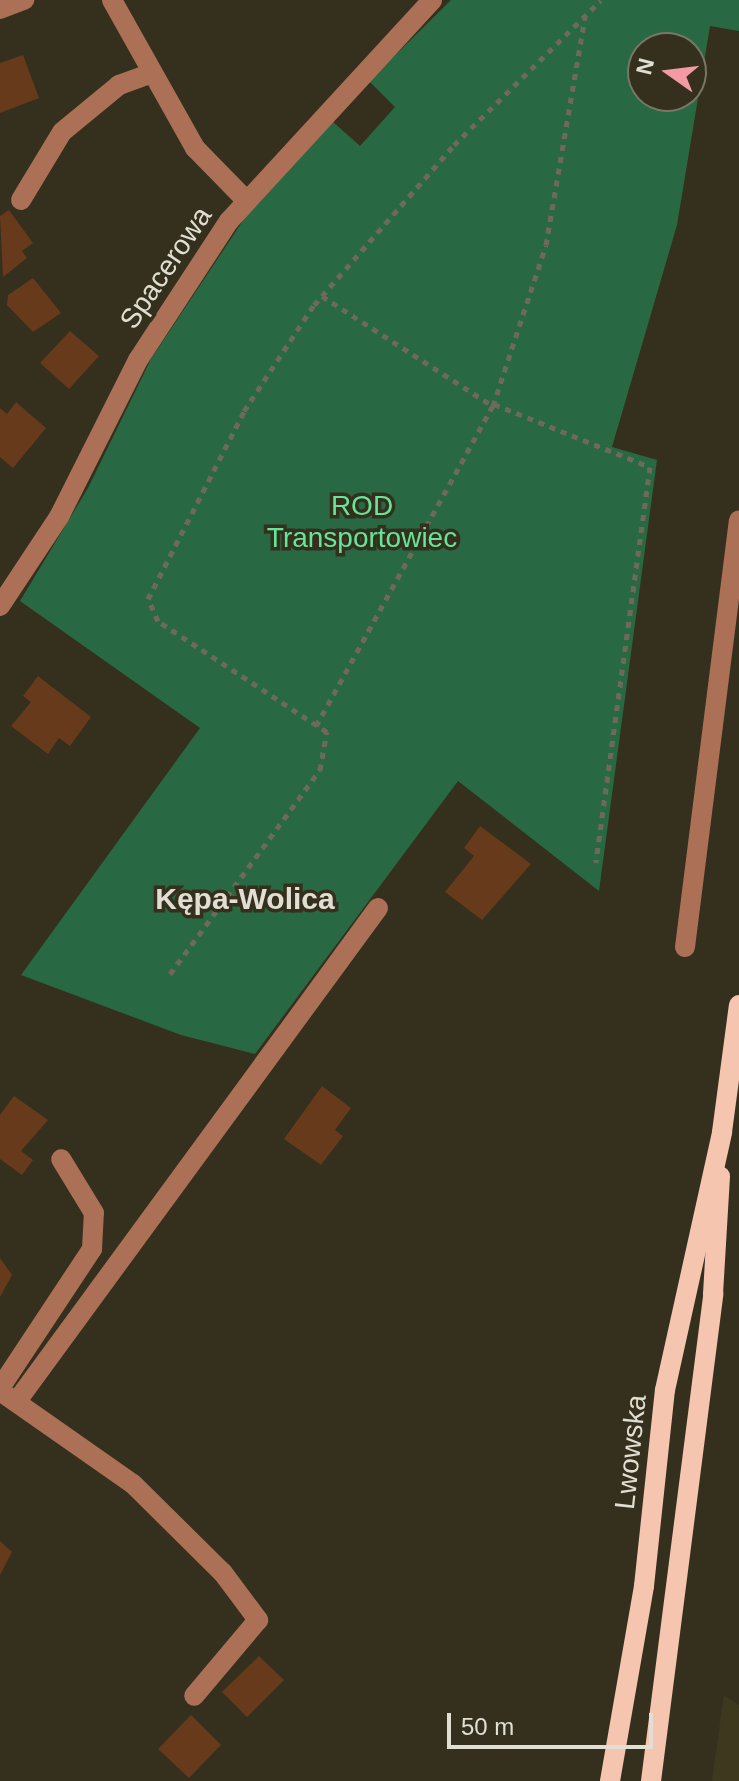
<!DOCTYPE html>
<meta charset="utf-8">
<style>
body{margin:0}
#map{position:relative;width:739px;height:1781px;overflow:hidden;background:#34301d;font-family:Arial,sans-serif}
div>[style]{position:absolute}
.built>*{inset:0;background:#3e391e}
.green>*{inset:0;background:#286843}
.building>*{inset:0;background:#663a1a}
.path>*{height:5px;margin-top:-2.5px;transform-origin:0;background:repeating-linear-gradient(90deg,#6d6a59 0 6px,transparent 0 12px)}
.minor>*{height:20px;margin:-10px;padding:0 10px;transform-origin:10px;border-radius:10px;background:#ab7056}
.major>*{height:20px;margin:-10px;padding:0 10px;transform-origin:10px;border-radius:10px;background:#f6c5b0}
span{translate:-50% -50%;white-space:nowrap;text-align:center;line-height:1.15;-webkit-text-stroke:7px #34301d;paint-order:stroke}
.street-label{font-size:28px;color:#e1dfd3}
.park-label{font-size:28px;color:#63e59a}
.neighbourhood-label{font-size:30px;color:#e1dfd3;font-weight:700}
.north{position:absolute;left:627px;top:32px;width:80px;height:80px;box-sizing:border-box;background:#34301d;border:2px solid #797666;border-radius:50%;rotate:284deg;font-size:22px;font-weight:700;line-height:32px;text-align:center;color:#e1dfd3}
.north::after{content:'';display:block;margin:auto;width:28px;height:36px;background:#f49aa2;clip-path:polygon(50% 0,100% 100%,50% 72%,0 100%)}
.scale{position:absolute;left:447px;top:1713px;width:206px;height:36px;box-sizing:border-box;border:4px solid #e1dfd3;border-top:0;padding-left:10px;font-size:24px;line-height:28px;white-space:nowrap;color:#e1dfd3;-webkit-text-stroke:6px #34301d;paint-order:stroke}
</style>
<div id="map">
<div class="built">
<i style="clip-path:polygon(724px 1695px,739px 1705px,739px 1781px,712px 1781px)"></i>
</div>
<div class="green">
<i style="clip-path:polygon(evenodd,451px 0,739px 0,739px 31px,710px 26px,677px 225px,612px 447px,657px 460px,599px 891px,458px 781px,255px 1054px,181px 1035px,21px 975px,200px 728px,20px 601px,88px 488px,151px 359px,246px 216px,332px 121px,360px 146px,395px 107px,369px 81px,451px 0,643px 48px,691px 48px,691px 96px,643px 96px,643px 48px)"></i>
</div>
<div class="building">
<i style="clip-path:polygon(23px 55px,39px 98px,0 113px,0 63px)"></i>
<i style="clip-path:polygon(9px 210px,33px 243px,22px 251px,27px 258px,3px 277px,0 216px)"></i>
<i style="clip-path:polygon(33px 278px,61px 313px,33px 332px,7px 305px,8px 295px)"></i>
<i style="clip-path:polygon(70px 331px,99px 356px,69px 389px,40px 363px)"></i>
<i style="clip-path:polygon(16px 402px,46px 428px,13px 468px,0 457px,0 408px,7px 414px)"></i>
<i style="clip-path:polygon(38px 676px,91px 717px,70px 746px,59px 738px,48px 754px,11px 726px,31px 702px,23px 696px)"></i>
<i style="clip-path:polygon(480px 826px,531px 864px,482px 920px,445px 892px,474px 856px,464px 848px)"></i>
<i style="clip-path:polygon(322px 1086px,351px 1108px,335px 1130px,343px 1136px,321px 1165px,284px 1139px)"></i>
<i style="clip-path:polygon(14px 1096px,48px 1120px,21px 1151px,33px 1160px,22px 1175px,0 1159px,0 1115px)"></i>
<i style="clip-path:polygon(0 1258px,12px 1275px,0 1297px)"></i>
<i style="clip-path:polygon(0 1541px,12px 1552px,0 1575px)"></i>
<i style="clip-path:polygon(259px 1656px,284px 1680px,247px 1717px,222px 1692px)"></i>
<i style="clip-path:polygon(191px 1715px,221px 1745px,189px 1778px,158px 1749px)"></i>
</div>
<div class="path">
<i style="left:322px;top:296px;width:203px;rotate:32.8deg"></i>
<i style="left:494px;top:404px;width:168px;rotate:22deg"></i>
<i style="left:650px;top:467px;width:399px;rotate:97.8deg"></i>
<i style="left:316px;top:726px;width:366px;rotate:-61.1deg"></i>
<i style="left:493px;top:406px;width:169px;rotate:-71.8deg"></i>
<i style="left:546px;top:245px;width:231px;rotate:-80.3deg"></i>
<i style="left:170px;top:974px;width:253px;rotate:-53.7deg"></i>
<i style="left:320px;top:770px;width:39px;rotate:-80deg"></i>
<i style="left:327px;top:732px;width:202px;rotate:-146.7deg"></i>
<i style="left:158px;top:621px;width:24px;rotate:-114deg"></i>
<i style="left:148px;top:599px;width:211px;rotate:-62.9deg"></i>
<i style="left:244px;top:411px;width:127px;rotate:-56.6deg"></i>
<i style="left:314px;top:305px;width:213px;rotate:-48.8deg"></i>
<i style="left:454px;top:145px;width:206px;rotate:-44.6deg"></i>
</div>
<div class="minor">
<i style="left:112px;top:0;width:170px;rotate:60.7deg"></i>
<i style="left:195px;top:148px;width:73px;rotate:45.6deg"></i>
<i style="left:0;top:9px;width:26px;rotate:-21deg"></i>
<i style="left:21px;top:200px;width:79px;rotate:-58.9deg"></i>
<i style="left:62px;top:132px;width:74px;rotate:-39.5deg"></i>
<i style="left:119px;top:85px;width:35px;rotate:-20deg"></i>
<i style="left:0;top:606px;width:107px;rotate:-56.5deg"></i>
<i style="left:59px;top:517px;width:176px;rotate:-63.3deg"></i>
<i style="left:138px;top:360px;width:166px;rotate:-56.8deg"></i>
<i style="left:229px;top:221px;width:300px;rotate:-47.4deg"></i>
<i style="left:685px;top:947px;width:430px;rotate:-82.8deg"></i>
<i style="left:0;top:1388px;width:167px;rotate:-56.5deg"></i>
<i style="left:92px;top:1249px;width:36px;rotate:-87deg"></i>
<i style="left:94px;top:1213px;width:63px;rotate:-121.4deg"></i>
<i style="left:0;top:1391px;width:162px;rotate:35deg"></i>
<i style="left:133px;top:1484px;width:127px;rotate:44.7deg"></i>
<i style="left:223px;top:1573px;width:59px;rotate:53.3deg"></i>
<i style="left:258px;top:1620px;width:99px;rotate:130.1deg"></i>
<i style="left:17px;top:1401px;width:611px;rotate:-53.79deg"></i>
</div>
<div class="major">
<i style="left:610px;top:1781px;width:198px;rotate:-80.1deg"></i>
<i style="left:644px;top:1586px;width:197px;rotate:-83.9deg"></i>
<i style="left:665px;top:1390px;width:264px;rotate:-77.5deg"></i>
<i style="left:722px;top:1132px;width:128px;rotate:-82.4deg"></i>
<i style="left:651px;top:1781px;width:491px;rotate:-82.7deg"></i>
<i style="left:713px;top:1294px;width:118px;rotate:-86.6deg"></i>
</div>
<div class="street-label">
<span style="left:166px;top:268px;rotate:-56deg">Spacerowa</span>
<span style="left:631px;top:1452px;rotate:-84deg">Lwowska</span>
</div>
<div class="park-label">
<span style="left:362px;top:522px">ROD<br>Transportowiec</span>
</div>
<div class="neighbourhood-label">
<span style="left:245px;top:899px">Kępa-Wolica</span>
</div>
<div class="north">N</div>
<div class="scale">50 m</div>
</div>
